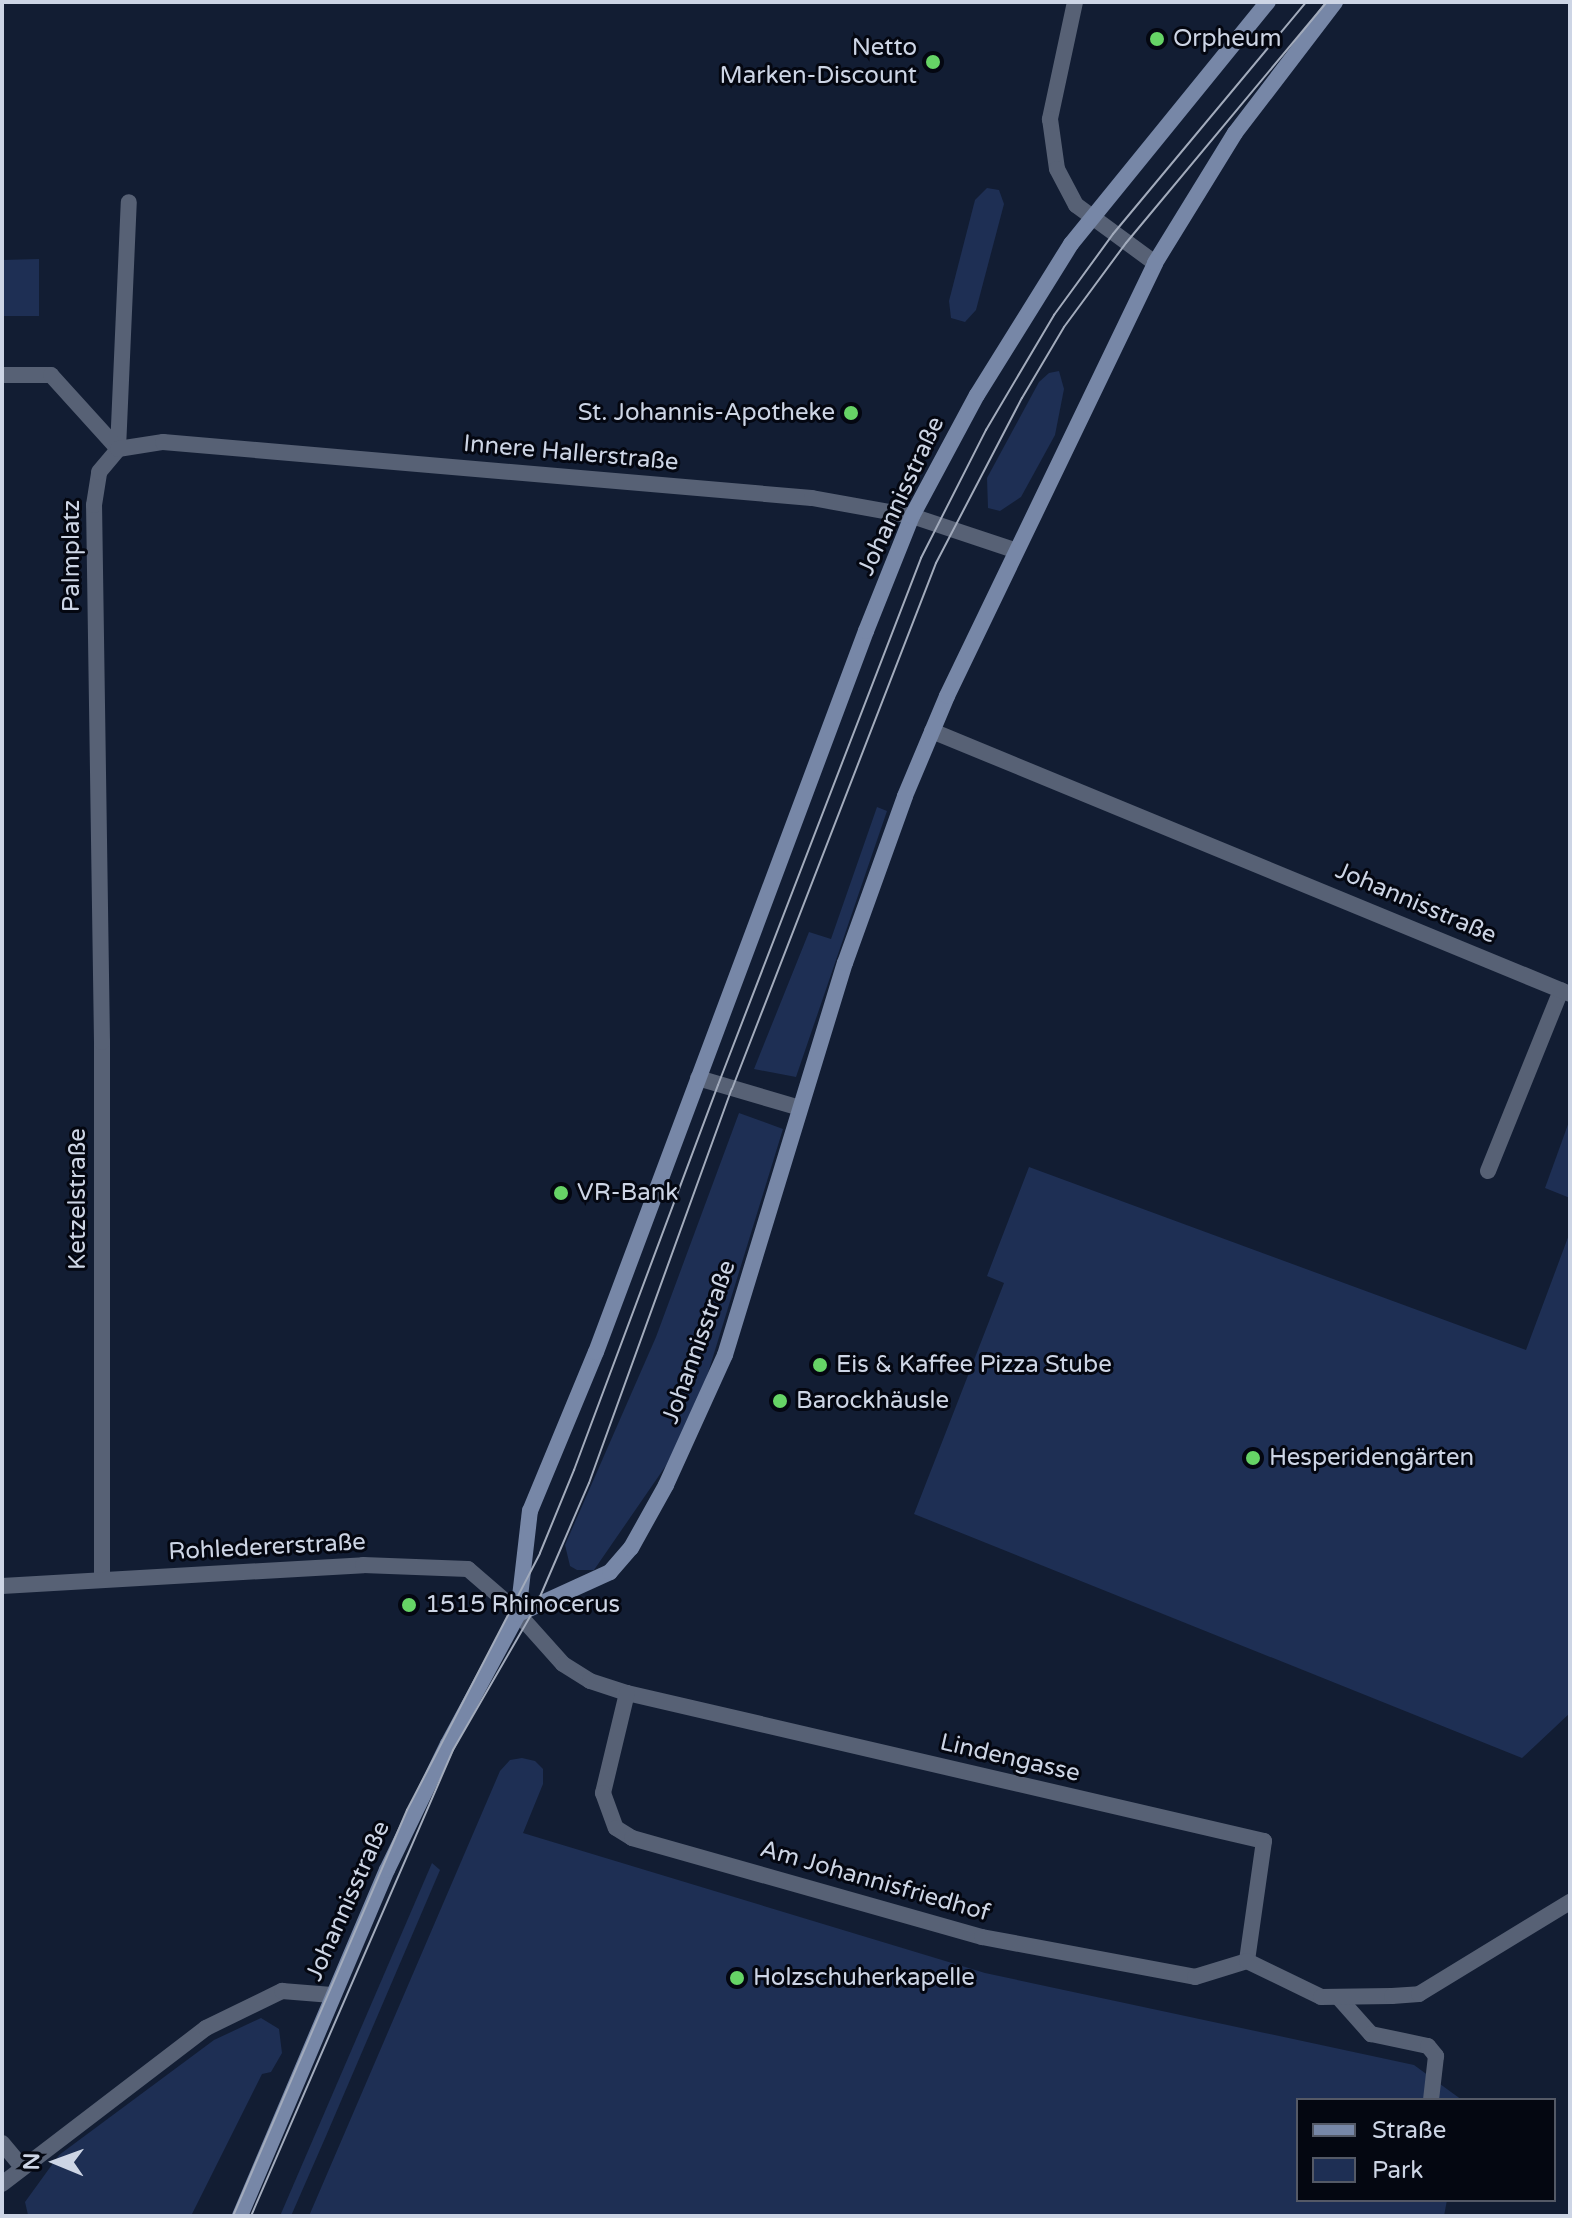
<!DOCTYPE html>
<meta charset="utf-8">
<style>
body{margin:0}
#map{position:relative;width:1572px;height:2218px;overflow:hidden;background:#121d33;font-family:"Varela Round",sans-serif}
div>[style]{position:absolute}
.green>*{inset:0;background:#1e2f54}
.service>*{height:16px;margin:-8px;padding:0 8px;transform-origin:8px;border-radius:8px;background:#576175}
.pedestrian>*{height:16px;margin:-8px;padding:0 8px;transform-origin:8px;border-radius:8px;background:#576175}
.minor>*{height:16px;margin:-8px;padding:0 8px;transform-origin:8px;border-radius:8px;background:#576175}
.secondary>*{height:16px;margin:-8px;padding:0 8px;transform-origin:8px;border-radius:8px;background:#7787a7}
.tram>*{height:2px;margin:-1px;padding:0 1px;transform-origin:1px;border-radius:1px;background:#a2abbc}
.dots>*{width:22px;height:22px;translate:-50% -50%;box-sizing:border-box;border:4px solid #040711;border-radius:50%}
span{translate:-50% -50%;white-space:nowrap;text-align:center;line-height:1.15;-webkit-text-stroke:6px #040711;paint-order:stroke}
.poi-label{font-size:24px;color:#cdd5e5}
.left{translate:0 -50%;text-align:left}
.right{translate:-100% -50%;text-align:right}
.street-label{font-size:24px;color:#cdd5e5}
.frame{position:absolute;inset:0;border:4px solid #cdd5e5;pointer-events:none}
.legend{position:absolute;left:1296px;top:2098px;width:260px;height:104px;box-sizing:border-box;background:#040711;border:2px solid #545966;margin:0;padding:10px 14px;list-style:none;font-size:24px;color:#cdd5e5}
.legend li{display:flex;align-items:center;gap:16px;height:40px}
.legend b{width:40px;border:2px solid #545966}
.north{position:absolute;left:16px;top:2122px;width:80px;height:80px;-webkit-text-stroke:6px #040711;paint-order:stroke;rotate:271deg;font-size:22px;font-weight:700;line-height:32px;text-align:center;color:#cdd5e5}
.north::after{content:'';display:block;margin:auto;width:28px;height:36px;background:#cdd5e5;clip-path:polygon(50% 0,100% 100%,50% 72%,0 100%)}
</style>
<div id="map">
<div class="green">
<i style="clip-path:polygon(987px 188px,999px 190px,1004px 204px,976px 310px,965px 322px,951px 318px,949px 301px,975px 200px)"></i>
<i style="clip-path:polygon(39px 259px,39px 316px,2px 316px,2px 260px)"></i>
<i style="clip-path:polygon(1059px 371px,1064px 389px,1055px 435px,1021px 497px,1000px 511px,988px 508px,987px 478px,1039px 382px,1049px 373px)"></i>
<i style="clip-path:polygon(877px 807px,887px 811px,796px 1077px,754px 1069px,809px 932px,831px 939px)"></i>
<i style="clip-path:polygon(739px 1113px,783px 1129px,704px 1386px,676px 1451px,594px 1570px,577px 1570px,570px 1566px,565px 1545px,656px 1337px)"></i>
<i style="clip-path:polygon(1570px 1119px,1570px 1198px,1545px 1188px)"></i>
<i style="clip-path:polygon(1029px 1167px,1526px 1350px,1570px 1232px,1570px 1713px,1522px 1758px,914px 1514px,1004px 1283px,987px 1276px)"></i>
<i style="clip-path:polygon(522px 1758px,535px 1761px,543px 1769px,543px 1784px,523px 1833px,985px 1973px,1414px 2065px,1462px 2100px,1298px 2100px,1298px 2200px,1447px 2200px,1444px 2216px,309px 2216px,500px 1771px,510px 1760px)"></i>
<i style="clip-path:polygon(432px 1863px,440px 1870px,326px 2136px,291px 2216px,280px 2216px)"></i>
<i style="clip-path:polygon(261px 2018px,279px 2029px,282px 2053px,271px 2072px,262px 2074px,191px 2216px,28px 2215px,25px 2202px,59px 2155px,214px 2040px)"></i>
</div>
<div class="service">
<i style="left:118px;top:449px;width:247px;rotate:-87.5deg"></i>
<i style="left:1488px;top:1171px;width:195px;rotate:-68deg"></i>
<i style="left:1338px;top:1997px;width:50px;rotate:48.3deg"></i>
<i style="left:1371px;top:2034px;width:58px;rotate:11.9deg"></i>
<i style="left:1428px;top:2046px;width:13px;rotate:51deg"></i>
<i style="left:1436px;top:2056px;width:44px;rotate:96.5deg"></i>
</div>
<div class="pedestrian">
<i style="left:2px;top:375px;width:49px"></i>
<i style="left:51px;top:375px;width:100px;rotate:47.8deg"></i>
</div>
<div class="minor">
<i style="left:1075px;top:2px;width:120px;rotate:102.1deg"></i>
<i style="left:1050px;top:119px;width:50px;rotate:82deg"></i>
<i style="left:1057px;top:169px;width:41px;rotate:62.2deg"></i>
<i style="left:1076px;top:205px;width:98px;rotate:36.3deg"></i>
<i style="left:932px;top:731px;width:690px;rotate:22.4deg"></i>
<i style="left:698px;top:1078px;width:106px;rotate:16.4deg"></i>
<i style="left:102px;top:1579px;width:537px;rotate:-90deg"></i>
<i style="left:102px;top:1042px;width:537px;rotate:-90.85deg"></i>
<i style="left:94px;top:505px;width:33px;rotate:-81deg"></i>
<i style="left:99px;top:472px;width:30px;rotate:-50deg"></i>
<i style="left:118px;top:449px;width:46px;rotate:-8.8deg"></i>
<i style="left:163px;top:442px;width:651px;rotate:4.93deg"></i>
<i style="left:812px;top:498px;width:102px;rotate:10.2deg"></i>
<i style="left:912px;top:516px;width:108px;rotate:18.4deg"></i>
<i style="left:2px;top:1586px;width:362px;rotate:-3.3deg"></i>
<i style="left:363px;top:1565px;width:105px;rotate:2.2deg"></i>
<i style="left:468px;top:1569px;width:58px;rotate:40.8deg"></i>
<i style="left:512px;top:1607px;width:76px;rotate:48.2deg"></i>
<i style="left:563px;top:1664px;width:32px;rotate:32deg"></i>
<i style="left:590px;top:1681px;width:39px;rotate:18deg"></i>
<i style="left:627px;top:1693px;width:654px;rotate:13.08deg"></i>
<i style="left:1264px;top:1841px;width:121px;rotate:98.1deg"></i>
<i style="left:627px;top:1693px;width:103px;rotate:103.5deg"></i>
<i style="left:603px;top:1793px;width:37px;rotate:70deg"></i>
<i style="left:616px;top:1828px;width:19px;rotate:32deg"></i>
<i style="left:632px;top:1838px;width:364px;rotate:15.8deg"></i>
<i style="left:982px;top:1937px;width:217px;rotate:10.6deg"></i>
<i style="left:1195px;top:1977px;width:54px;rotate:-17.1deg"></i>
<i style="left:1247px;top:1961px;width:82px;rotate:25.9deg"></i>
<i style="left:1321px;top:1997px;width:71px;rotate:-0.8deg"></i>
<i style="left:1392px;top:1996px;width:27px;rotate:-4deg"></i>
<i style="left:1419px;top:1994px;width:177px;rotate:-31.4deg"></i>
<i style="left:2px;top:2143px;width:31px;rotate:50deg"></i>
<i style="left:2px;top:2184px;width:257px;rotate:-37.4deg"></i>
<i style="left:206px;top:2028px;width:85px;rotate:-26deg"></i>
<i style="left:282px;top:1991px;width:50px;rotate:4.6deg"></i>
</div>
<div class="secondary">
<i style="left:518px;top:1614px;width:101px;rotate:-24.5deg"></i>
<i style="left:610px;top:1572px;width:32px;rotate:-49deg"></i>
<i style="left:631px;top:1548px;width:72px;rotate:-60.9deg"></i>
<i style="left:666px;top:1485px;width:143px;rotate:-65.6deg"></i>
<i style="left:725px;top:1355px;width:410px;rotate:-73deg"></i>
<i style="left:845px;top:963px;width:177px;rotate:-70.2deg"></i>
<i style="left:905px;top:796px;width:108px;rotate:-67.2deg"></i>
<i style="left:947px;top:696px;width:480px;rotate:-64.3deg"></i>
<i style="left:1155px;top:263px;width:153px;rotate:-58.4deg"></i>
<i style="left:1235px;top:133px;width:165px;rotate:-52.6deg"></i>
<i style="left:240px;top:2216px;width:376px;rotate:-67deg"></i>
<i style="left:387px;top:1870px;width:140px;rotate:-64.2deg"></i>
<i style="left:448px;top:1744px;width:148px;rotate:-61.7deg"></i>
<i style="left:518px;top:1614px;width:104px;rotate:-83.4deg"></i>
<i style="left:530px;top:1511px;width:172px;rotate:-67.5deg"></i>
<i style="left:596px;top:1352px;width:770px;rotate:-69.47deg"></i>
<i style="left:866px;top:631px;width:124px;rotate:-68.2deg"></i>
<i style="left:912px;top:516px;width:137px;rotate:-61.8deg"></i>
<i style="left:977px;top:395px;width:178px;rotate:-58.1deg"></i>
<i style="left:1071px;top:244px;width:312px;rotate:-50.9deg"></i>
</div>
<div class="tram">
<i style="left:233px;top:2216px;width:442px;rotate:-66.8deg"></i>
<i style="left:407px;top:1810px;width:289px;rotate:-62.6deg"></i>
<i style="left:540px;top:1553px;width:90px;rotate:-67.7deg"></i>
<i style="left:574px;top:1470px;width:411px;rotate:-69.5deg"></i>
<i style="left:718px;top:1085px;width:565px;rotate:-68.93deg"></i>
<i style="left:921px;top:558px;width:144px;rotate:-63.1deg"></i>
<i style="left:986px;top:430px;width:134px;rotate:-59.4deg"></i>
<i style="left:1054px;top:315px;width:100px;rotate:-53.9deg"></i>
<i style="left:1113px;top:234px;width:302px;rotate:-50.2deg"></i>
<i style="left:251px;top:2216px;width:508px;rotate:-66.56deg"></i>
<i style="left:453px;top:1750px;width:166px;rotate:-60deg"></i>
<i style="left:536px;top:1606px;width:134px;rotate:-66.7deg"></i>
<i style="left:589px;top:1483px;width:419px;rotate:-70.1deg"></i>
<i style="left:732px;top:1089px;width:564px;rotate:-68.8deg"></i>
<i style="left:936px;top:563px;width:186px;rotate:-62.5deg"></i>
<i style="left:1022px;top:398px;width:82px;rotate:-59.4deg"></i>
<i style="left:1064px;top:327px;width:104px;rotate:-53.6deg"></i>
<i style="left:1126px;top:243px;width:314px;rotate:-50.2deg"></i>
</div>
<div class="dots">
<i style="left:1157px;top:39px;background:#66d466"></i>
<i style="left:933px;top:62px;background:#66d466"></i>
<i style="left:851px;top:413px;background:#66d466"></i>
<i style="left:561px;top:1193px;background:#66d466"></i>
<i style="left:820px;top:1365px;background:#66d466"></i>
<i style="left:780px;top:1401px;background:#66d466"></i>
<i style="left:1253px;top:1458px;background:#66d466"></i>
<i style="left:409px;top:1605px;background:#66d466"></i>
<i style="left:737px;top:1978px;background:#66d466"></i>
</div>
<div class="poi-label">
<span class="left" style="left:1173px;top:39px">Orpheum</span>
<span class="right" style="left:917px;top:62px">Netto<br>Marken-Discount</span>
<span class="right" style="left:835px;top:413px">St. Johannis-Apotheke</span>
<span class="left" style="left:577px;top:1193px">VR-Bank</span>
<span class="left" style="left:836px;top:1365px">Eis &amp; Kaffee Pizza Stube</span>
<span class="left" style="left:796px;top:1401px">Barockhäusle</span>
<span class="left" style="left:1269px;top:1458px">Hesperidengärten</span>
<span class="left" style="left:425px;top:1605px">1515 Rhinocerus</span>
<span class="left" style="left:753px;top:1978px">Holzschuherkapelle</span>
</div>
<div class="street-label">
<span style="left:571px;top:453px;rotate:5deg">Innere Hallerstraße</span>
<span style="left:901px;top:496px;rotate:-65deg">Johannisstraße</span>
<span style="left:72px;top:556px;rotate:-90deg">Palmplatz</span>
<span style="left:1416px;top:903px;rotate:23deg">Johannisstraße</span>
<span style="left:78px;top:1199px;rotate:-90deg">Ketzelstraße</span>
<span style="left:699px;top:1342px;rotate:-70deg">Johannisstraße</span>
<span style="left:267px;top:1547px;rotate:-3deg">Rohledererstraße</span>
<span style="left:1010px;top:1758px;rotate:13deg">Lindengasse</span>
<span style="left:875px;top:1881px;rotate:16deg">Am Johannisfriedhof</span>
<span style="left:348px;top:1901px;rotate:-66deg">Johannisstraße</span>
</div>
<div class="frame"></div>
<ul class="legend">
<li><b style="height:10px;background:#7787a7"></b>Straße</li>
<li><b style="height:22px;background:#1e2f54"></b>Park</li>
</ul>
<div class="north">N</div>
</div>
